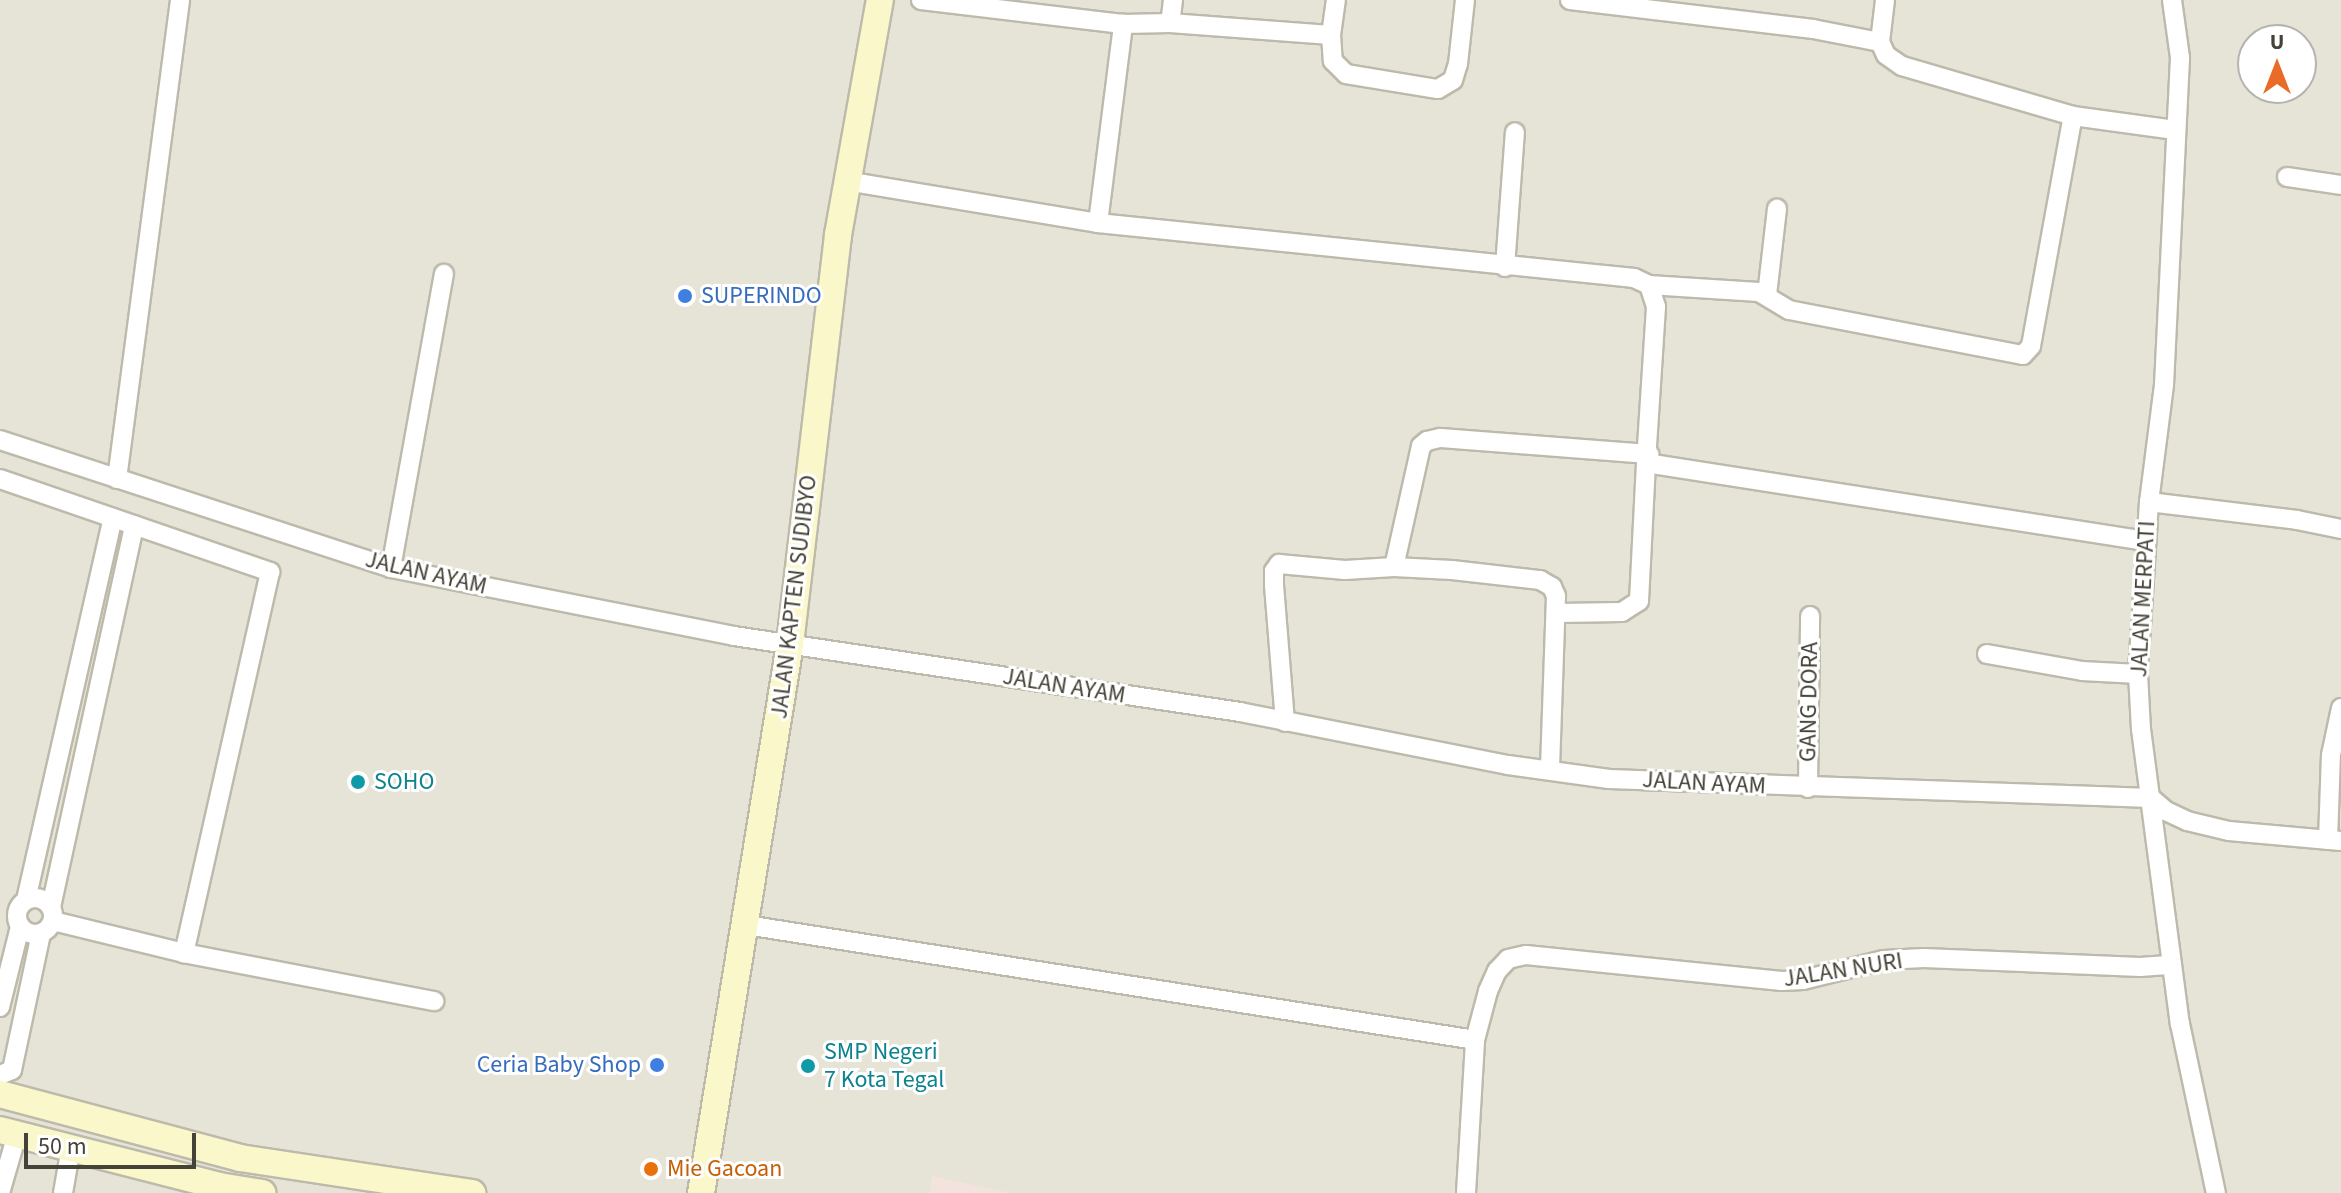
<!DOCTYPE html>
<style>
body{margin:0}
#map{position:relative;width:2341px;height:1193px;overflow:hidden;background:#f2f1e8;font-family:"Source Sans 3",sans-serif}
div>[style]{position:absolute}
.residential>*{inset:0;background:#e6e4d6}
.medical>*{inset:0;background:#f2e3dc}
.roads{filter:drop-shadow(2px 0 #bdbaab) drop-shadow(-2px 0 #bdbaab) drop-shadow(0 2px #bdbaab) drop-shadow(0 -2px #bdbaab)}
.street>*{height:18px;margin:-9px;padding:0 9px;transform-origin:9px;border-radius:9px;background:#fff}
.street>.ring{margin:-9px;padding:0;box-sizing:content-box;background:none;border:18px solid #fff;border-radius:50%}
.secondary>*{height:26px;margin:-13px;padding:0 13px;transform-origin:13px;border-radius:13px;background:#faf8ca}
.dots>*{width:22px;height:22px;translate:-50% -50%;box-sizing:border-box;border:4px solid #fff;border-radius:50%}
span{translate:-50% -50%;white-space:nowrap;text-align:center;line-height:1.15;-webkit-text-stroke:6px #fff;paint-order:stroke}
.shop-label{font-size:24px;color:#366cbe}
.left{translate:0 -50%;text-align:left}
.right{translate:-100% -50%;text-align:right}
.street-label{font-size:24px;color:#454237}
.culture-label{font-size:24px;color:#0d838f}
.food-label{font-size:24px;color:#c56008}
.north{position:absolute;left:2237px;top:24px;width:80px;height:80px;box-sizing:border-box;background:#fff;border:2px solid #b5b3af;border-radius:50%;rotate:0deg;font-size:22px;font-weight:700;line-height:32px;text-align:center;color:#454237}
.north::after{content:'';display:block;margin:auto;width:28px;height:36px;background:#ea6a27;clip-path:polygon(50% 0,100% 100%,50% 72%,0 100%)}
.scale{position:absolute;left:24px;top:1133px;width:172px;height:36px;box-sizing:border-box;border:4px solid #454237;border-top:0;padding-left:10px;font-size:24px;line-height:28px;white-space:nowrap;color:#454237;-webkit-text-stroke:6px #fff;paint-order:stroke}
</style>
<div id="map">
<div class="residential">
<i style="clip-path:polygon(evenodd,0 0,2341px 0,2341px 1193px,0 1193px,0 0,2253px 40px,2301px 40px,2301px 88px,2253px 88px,2253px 40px)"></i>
</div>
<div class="medical">
<i style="clip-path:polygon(932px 1176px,1011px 1193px,930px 1193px)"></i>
</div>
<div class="roads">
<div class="street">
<i style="left:921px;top:0;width:203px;rotate:6.8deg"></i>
<i style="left:1123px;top:24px;width:47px;rotate:-1.2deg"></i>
<i style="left:1173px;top:0;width:23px;rotate:97deg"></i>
<i style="left:1170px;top:23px;width:161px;rotate:4.3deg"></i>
<i style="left:1331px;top:35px;width:26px;rotate:86deg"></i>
<i style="left:1333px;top:61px;width:18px;rotate:45deg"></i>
<i style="left:1346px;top:74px;width:93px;rotate:9.3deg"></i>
<i style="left:1438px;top:89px;width:17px;rotate:-31deg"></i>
<i style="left:1453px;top:80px;width:17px;rotate:-73deg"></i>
<i style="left:1458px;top:64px;width:64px;rotate:-83.8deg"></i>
<i style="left:1570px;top:0;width:245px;rotate:6.8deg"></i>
<i style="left:1813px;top:29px;width:68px;rotate:11deg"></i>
<i style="left:1880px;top:42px;width:14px;rotate:65deg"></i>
<i style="left:1886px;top:55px;width:19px;rotate:35deg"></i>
<i style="left:1902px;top:66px;width:178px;rotate:16.3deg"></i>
<i style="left:2073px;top:116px;width:103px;rotate:7.8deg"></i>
<i style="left:2172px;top:0;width:59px;rotate:82.1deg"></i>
<i style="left:2180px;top:58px;width:327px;rotate:92.8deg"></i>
<i style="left:2164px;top:385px;width:118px;rotate:97.3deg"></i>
<i style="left:2149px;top:502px;width:172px;rotate:93.7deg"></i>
<i style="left:2138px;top:674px;width:55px;rotate:86.9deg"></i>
<i style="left:2141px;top:729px;width:298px;rotate:82.5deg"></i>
<i style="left:2180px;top:1024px;width:173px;rotate:78deg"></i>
<i style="left:1331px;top:35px;width:35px;rotate:-82deg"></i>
<i style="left:1880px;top:42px;width:42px;rotate:-83.2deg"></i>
<i style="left:2287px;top:177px;width:55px;rotate:8.4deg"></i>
<i style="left:847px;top:181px;width:254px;rotate:9.5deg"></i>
<i style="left:1098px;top:223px;width:539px;rotate:5.86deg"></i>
<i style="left:1634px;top:278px;width:17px;rotate:25deg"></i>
<i style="left:1649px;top:285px;width:23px;rotate:72deg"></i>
<i style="left:1656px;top:307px;width:156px;rotate:93.7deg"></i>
<i style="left:1646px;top:463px;width:506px;rotate:8.87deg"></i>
<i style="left:1098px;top:223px;width:201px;rotate:-82.8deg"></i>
<i style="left:1505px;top:267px;width:135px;rotate:-85.8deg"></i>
<i style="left:1649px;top:285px;width:110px;rotate:3.6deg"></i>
<i style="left:1759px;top:292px;width:35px;rotate:31deg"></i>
<i style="left:1789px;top:310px;width:238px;rotate:10.9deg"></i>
<i style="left:2023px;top:355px;width:12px;rotate:-48deg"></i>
<i style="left:2031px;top:346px;width:234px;rotate:-79.7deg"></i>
<i style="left:1767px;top:295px;width:87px;rotate:-83.4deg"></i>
<i style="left:0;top:440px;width:411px;rotate:18.1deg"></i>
<i style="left:391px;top:568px;width:350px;rotate:11.2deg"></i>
<i style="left:734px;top:636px;width:512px;rotate:8.54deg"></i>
<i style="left:1240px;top:712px;width:273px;rotate:11.2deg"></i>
<i style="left:1508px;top:765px;width:102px;rotate:7.9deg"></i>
<i style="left:1609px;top:779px;width:542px;rotate:2.01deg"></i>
<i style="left:2151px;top:798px;width:20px;rotate:41deg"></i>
<i style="left:2166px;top:811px;width:23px;rotate:25deg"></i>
<i style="left:2187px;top:821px;width:43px;rotate:13.4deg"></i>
<i style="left:2229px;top:831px;width:112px;rotate:5.1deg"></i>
<i style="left:0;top:479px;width:286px;rotate:19deg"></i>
<i style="left:270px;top:572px;width:391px;rotate:102.7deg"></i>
<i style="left:117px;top:479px;width:483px;rotate:-82.5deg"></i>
<i style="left:2149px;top:502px;width:149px;rotate:6.9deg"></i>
<i style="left:2297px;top:520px;width:45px;rotate:11.6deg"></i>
<i style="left:1394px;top:567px;width:124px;rotate:-77.4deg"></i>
<i style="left:1421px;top:446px;width:8px;rotate:-40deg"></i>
<i style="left:1427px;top:441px;width:13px;rotate:-13deg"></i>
<i style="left:1440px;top:438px;width:210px;rotate:4.4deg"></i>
<i style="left:391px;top:568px;width:299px;rotate:-79.8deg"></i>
<i style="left:1557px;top:613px;width:65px;rotate:-0.9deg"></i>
<i style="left:1622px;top:612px;width:20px;rotate:-33deg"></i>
<i style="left:1639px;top:601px;width:138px;rotate:-87.1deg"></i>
<i style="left:1987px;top:654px;width:97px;rotate:10.1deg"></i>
<i style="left:2082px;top:671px;width:56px;rotate:3.1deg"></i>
<i style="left:1285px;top:722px;width:137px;rotate:-94.6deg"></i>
<i style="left:1274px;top:585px;width:14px;rotate:-90deg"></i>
<i style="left:1274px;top:571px;width:9px;rotate:-54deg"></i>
<i style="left:1279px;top:564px;width:66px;rotate:5.2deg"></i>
<i style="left:1345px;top:570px;width:49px;rotate:-3.5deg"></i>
<i style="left:1394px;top:567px;width:58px;rotate:3deg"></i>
<i style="left:1452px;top:570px;width:89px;rotate:6.5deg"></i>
<i style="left:1540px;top:580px;width:14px;rotate:30deg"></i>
<i style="left:1552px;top:587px;width:10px;rotate:66deg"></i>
<i style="left:1556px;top:596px;width:174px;rotate:92deg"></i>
<i style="left:1808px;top:788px;width:172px;rotate:-89.3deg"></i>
<i style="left:2328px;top:840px;width:85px;rotate:-88deg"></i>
<i style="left:2331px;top:755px;width:48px;rotate:-78deg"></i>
<i class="ring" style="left:17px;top:898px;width:18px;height:18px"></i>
<i style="left:26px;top:900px;width:392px;rotate:-77.2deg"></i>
<i style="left:51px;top:907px;width:391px;rotate:-77.7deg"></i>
<i style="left:53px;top:921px;width:135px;rotate:13.7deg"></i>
<i style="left:184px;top:953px;width:255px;rotate:10.9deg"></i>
<i style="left:746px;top:925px;width:738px;rotate:8.96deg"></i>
<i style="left:0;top:1007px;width:82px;rotate:-76deg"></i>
<i style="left:0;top:1075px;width:13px;rotate:-23deg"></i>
<i style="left:12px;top:1070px;width:139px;rotate:-78deg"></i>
<i style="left:0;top:1193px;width:61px;rotate:-73.9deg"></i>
<i style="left:63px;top:1193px;width:47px;rotate:-80.1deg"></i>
<i style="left:1466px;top:1193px;width:153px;rotate:-86.6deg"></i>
<i style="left:1475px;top:1040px;width:51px;rotate:-75.1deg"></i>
<i style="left:1488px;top:991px;width:22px;rotate:-66deg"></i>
<i style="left:1497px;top:971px;width:16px;rotate:-47deg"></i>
<i style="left:1508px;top:959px;width:18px;rotate:-13deg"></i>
<i style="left:1526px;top:955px;width:257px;rotate:5.8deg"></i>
<i style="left:1782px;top:981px;width:21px;rotate:-3deg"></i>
<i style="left:1803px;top:980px;width:83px;rotate:-13.9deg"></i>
<i style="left:1884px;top:960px;width:40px;rotate:-2.9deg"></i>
<i style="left:1924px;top:958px;width:216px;rotate:2.4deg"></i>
<i style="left:2140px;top:967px;width:32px;rotate:-4deg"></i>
</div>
<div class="secondary">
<i style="left:0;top:1094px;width:248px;rotate:14.9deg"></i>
<i style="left:240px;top:1158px;width:235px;rotate:8.6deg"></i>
<i style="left:0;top:1130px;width:226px;rotate:14.3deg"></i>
<i style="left:219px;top:1186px;width:44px;rotate:9.2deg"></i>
<i style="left:701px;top:1193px;width:556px;rotate:-80.79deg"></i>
<i style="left:790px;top:644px;width:412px;rotate:-83.3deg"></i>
<i style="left:838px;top:235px;width:239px;rotate:-79.9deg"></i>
</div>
</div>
<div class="dots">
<i style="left:685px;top:296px;background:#3f7fe0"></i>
<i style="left:358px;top:782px;background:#0f9aa8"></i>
<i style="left:657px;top:1065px;background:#3f7fe0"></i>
<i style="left:808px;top:1066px;background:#0f9aa8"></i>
<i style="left:651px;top:1169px;background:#e8710a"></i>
</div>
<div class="shop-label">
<span class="left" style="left:701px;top:296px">SUPERINDO</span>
<span class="right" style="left:641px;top:1065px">Ceria Baby Shop</span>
</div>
<div class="street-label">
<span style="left:426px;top:573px;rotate:13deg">JALAN AYAM</span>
<span style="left:794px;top:597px;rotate:-83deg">JALAN KAPTEN SUDIBYO</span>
<span style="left:2143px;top:599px;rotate:-87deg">JALAN MERPATI</span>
<span style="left:1064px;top:686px;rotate:9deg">JALAN AYAM</span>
<span style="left:1809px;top:702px;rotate:-89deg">GANG DORA</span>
<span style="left:1704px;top:783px;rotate:3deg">JALAN AYAM</span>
<span style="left:1843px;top:970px;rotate:-9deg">JALAN NURI</span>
</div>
<div class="culture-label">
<span class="left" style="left:374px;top:782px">SOHO</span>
<span class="left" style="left:824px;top:1066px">SMP Negeri<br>7 Kota Tegal</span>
</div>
<div class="food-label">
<span class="left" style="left:667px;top:1169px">Mie Gacoan</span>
</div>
<div class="north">U</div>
<div class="scale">50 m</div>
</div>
